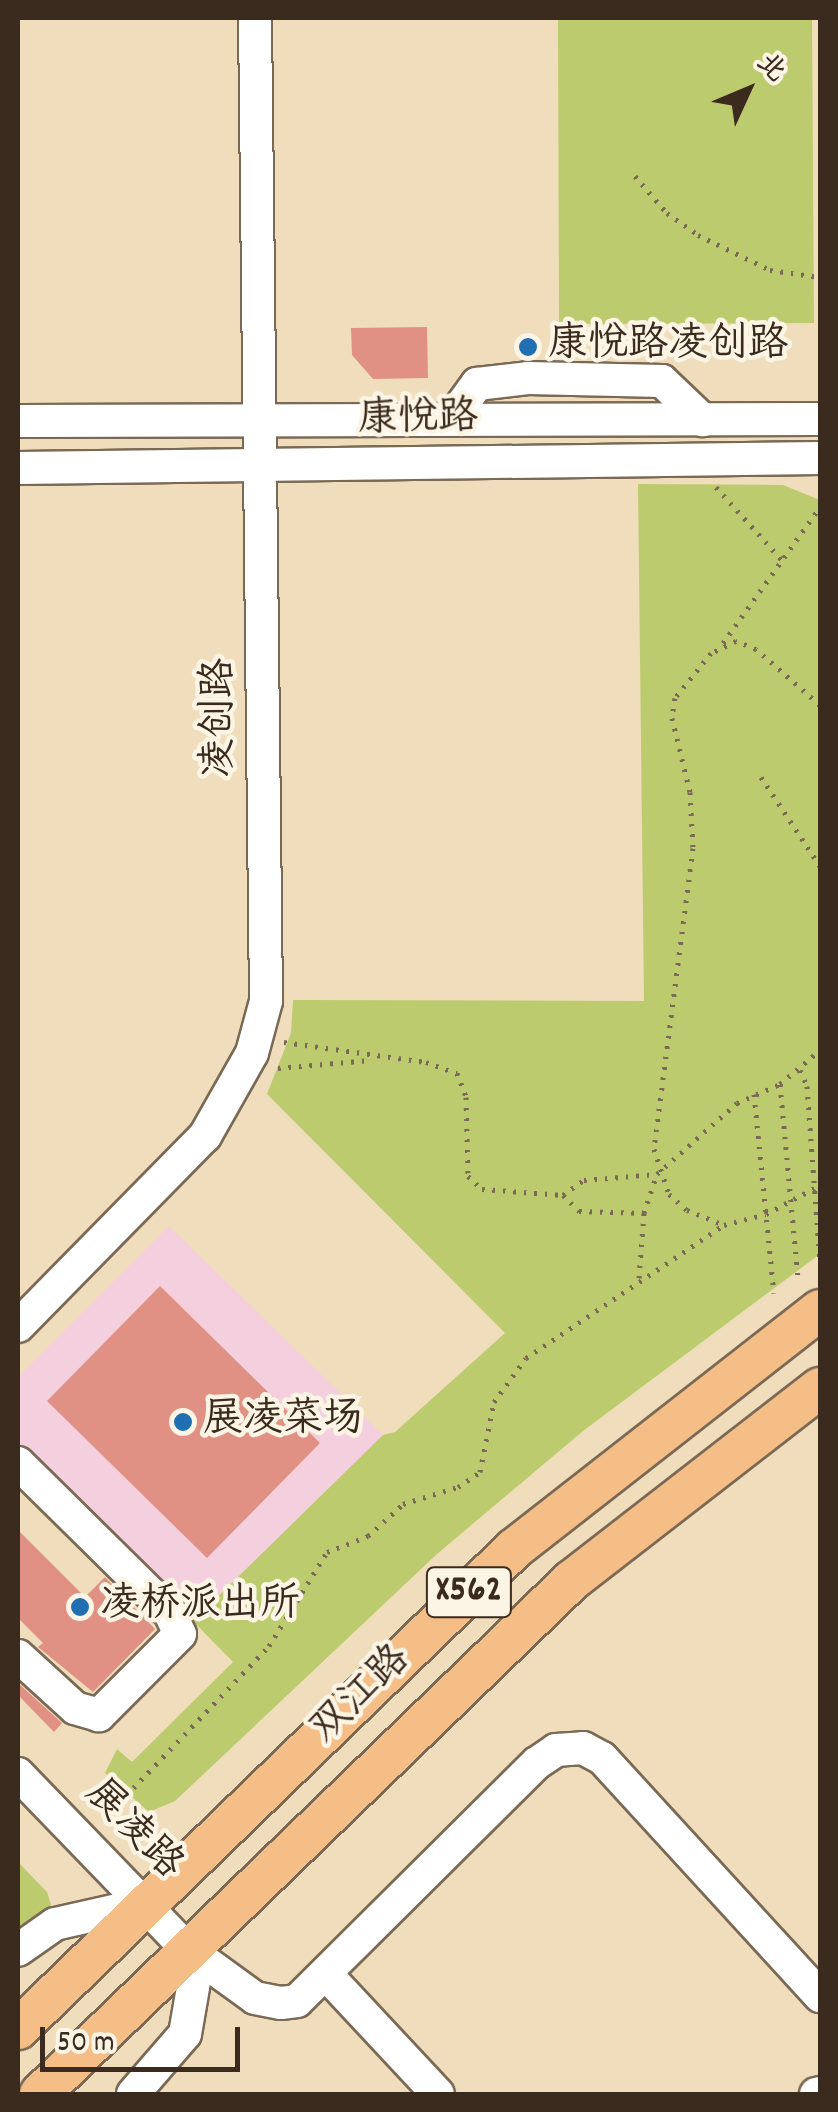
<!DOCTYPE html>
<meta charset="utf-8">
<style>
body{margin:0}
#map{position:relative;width:838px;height:2112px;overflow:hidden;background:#f0ddbb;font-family:Dekko,"LXGW WenKai TC",sans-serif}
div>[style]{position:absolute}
.built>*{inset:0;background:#f4cfdd}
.green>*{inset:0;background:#bccb6d}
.building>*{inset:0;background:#e19183}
.path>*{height:5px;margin-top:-2.5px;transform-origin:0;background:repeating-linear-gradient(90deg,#7a6955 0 2.5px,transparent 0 10.5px)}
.roads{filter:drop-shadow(2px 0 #7a6955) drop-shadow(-2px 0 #7a6955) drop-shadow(0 2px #7a6955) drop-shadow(0 -2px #7a6955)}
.minor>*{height:32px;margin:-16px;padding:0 16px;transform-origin:16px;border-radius:16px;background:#fff}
.major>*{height:40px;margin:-20px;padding:0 20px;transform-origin:20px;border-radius:20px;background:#f6be87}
.dots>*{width:28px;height:28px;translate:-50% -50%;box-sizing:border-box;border:5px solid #fcf5e5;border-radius:50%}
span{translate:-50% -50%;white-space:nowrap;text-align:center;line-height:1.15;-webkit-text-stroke:9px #fcf5e5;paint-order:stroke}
.shield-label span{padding:2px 8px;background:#fcf5e5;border:2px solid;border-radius:8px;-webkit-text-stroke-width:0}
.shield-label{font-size:38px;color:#3b2a1e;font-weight:700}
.poi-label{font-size:40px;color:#3b2a1e}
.left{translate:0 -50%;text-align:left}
.street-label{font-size:40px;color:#3b2a1e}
.frame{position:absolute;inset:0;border:20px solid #3b2a1e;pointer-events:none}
.north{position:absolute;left:698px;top:40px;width:100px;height:100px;-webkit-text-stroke:8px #fcf5e5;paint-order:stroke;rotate:46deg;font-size:28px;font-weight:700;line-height:40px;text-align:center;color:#3b2a1e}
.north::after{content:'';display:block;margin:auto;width:35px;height:45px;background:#3b2a1e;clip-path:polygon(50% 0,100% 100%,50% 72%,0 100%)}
.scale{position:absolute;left:40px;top:2027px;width:200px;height:45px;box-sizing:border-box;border:5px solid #3b2a1e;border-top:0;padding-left:12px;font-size:30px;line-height:35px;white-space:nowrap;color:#3b2a1e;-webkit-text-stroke:8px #fcf5e5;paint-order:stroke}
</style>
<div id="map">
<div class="built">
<i style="clip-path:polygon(169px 1226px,383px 1435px,193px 1621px,18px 1450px,18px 1377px)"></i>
</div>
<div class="green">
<i style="clip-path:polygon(558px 18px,812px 18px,814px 323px,559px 324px)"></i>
<i style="clip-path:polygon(638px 484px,783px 485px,820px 500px,820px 1254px,583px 1431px,437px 1554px,175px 1801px,149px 1812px,105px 1773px,117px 1749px,132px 1762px,233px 1662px,193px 1621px,383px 1435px,395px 1432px,505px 1333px,267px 1094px,291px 1033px,293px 1000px,644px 1001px)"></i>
<i style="clip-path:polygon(18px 1862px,47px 1892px,51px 1905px,18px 1940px)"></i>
</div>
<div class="building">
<i style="clip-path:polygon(427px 327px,428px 378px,373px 379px,352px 355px,351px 328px)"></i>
<i style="clip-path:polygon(160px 1286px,320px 1443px,207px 1558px,47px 1401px)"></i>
<i style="clip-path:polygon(18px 1530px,85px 1597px,105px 1577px,155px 1629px,93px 1692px,38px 1647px,43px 1643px,18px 1618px)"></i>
<i style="clip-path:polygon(18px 1683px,62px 1723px,54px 1732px,18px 1695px)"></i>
</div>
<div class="path">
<i style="left:635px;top:176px;width:49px;rotate:49.1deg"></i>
<i style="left:667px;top:213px;width:38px;rotate:35deg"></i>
<i style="left:698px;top:235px;width:80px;rotate:25.9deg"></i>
<i style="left:770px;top:270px;width:50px;rotate:8deg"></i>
<i style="left:716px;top:487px;width:98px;rotate:47.9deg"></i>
<i style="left:723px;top:643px;width:167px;rotate:-54.5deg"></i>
<i style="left:820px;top:705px;width:85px;rotate:-138.8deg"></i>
<i style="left:756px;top:649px;width:22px;rotate:-158deg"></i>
<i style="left:736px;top:641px;width:28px;rotate:154deg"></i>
<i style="left:711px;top:653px;width:58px;rotate:128.7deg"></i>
<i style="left:675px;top:698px;width:20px;rotate:99deg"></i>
<i style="left:672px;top:718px;width:76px;rotate:76.3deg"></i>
<i style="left:690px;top:792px;width:56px;rotate:86.9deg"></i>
<i style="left:693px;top:848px;width:304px;rotate:97.4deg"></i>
<i style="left:654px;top:1149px;width:47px;rotate:71.6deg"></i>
<i style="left:669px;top:1194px;width:24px;rotate:42deg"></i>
<i style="left:687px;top:1210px;width:40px;rotate:22deg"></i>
<i style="left:724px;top:1225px;width:43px;rotate:-14.7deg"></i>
<i style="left:766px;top:1214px;width:61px;rotate:-28.2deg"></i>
<i style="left:761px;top:777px;width:107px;rotate:56.5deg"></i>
<i style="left:284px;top:1042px;width:143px;rotate:8deg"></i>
<i style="left:426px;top:1062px;width:33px;rotate:20deg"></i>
<i style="left:457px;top:1073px;width:26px;rotate:69deg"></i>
<i style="left:466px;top:1097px;width:79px;rotate:88.5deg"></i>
<i style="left:468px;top:1176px;width:19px;rotate:43deg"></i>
<i style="left:482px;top:1189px;width:81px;rotate:4.2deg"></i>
<i style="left:563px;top:1195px;width:26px;rotate:-36deg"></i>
<i style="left:584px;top:1180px;width:73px;rotate:-4.7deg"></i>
<i style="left:657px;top:1174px;width:107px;rotate:-41.6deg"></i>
<i style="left:737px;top:1103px;width:47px;rotate:-23.8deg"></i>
<i style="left:780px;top:1084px;width:52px;rotate:-40.4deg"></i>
<i style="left:278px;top:1068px;width:93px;rotate:-4.9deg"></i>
<i style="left:800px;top:1070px;width:17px;rotate:66deg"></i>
<i style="left:807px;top:1086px;width:175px;rotate:85.8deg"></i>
<i style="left:780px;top:1084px;width:194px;rotate:84.7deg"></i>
<i style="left:754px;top:1094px;width:200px;rotate:84.3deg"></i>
<i style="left:563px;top:1195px;width:23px;rotate:45deg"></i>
<i style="left:579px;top:1211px;width:65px;rotate:1.8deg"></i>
<i style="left:639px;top:1278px;width:65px;rotate:-85.6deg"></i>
<i style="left:644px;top:1213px;width:41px;rotate:-71.6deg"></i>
<i style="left:119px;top:1803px;width:217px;rotate:-46.3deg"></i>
<i style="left:269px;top:1646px;width:110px;rotate:-58.3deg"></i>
<i style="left:327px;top:1552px;width:44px;rotate:-21.3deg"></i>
<i style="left:368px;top:1536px;width:47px;rotate:-42.4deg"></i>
<i style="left:403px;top:1504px;width:58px;rotate:-17.2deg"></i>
<i style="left:458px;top:1487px;width:27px;rotate:-34deg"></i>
<i style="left:480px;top:1472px;width:71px;rotate:-78.7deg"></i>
<i style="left:494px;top:1402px;width:54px;rotate:-54deg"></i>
<i style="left:526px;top:1358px;width:239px;rotate:-33.9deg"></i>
</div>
<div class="roads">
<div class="minor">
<i style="left:453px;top:417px;width:41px;rotate:-54deg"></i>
<i style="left:477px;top:384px;width:51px;rotate:-6.7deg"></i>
<i style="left:528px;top:378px;width:134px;rotate:1.3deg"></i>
<i style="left:662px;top:381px;width:57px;rotate:43.6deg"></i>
<i style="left:18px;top:421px;width:802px;rotate:-0.14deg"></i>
<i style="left:18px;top:468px;width:802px;rotate:-0.71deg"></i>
<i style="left:18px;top:1326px;width:267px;rotate:-45.5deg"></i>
<i style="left:205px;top:1136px;width:95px;rotate:-60.5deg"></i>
<i style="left:252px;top:1053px;width:54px;rotate:-74.9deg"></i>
<i style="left:266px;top:1001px;width:983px;rotate:-90.64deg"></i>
<i style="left:18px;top:1463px;width:214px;rotate:44.6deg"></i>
<i style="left:170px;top:1613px;width:23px;rotate:65deg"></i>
<i style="left:180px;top:1634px;width:115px;rotate:135deg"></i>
<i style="left:99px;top:1715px;width:25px;rotate:-164deg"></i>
<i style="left:75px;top:1708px;width:77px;rotate:-137.6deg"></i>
<i style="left:18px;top:1774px;width:242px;rotate:46deg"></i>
<i style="left:186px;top:1948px;width:85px;rotate:35.9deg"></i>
<i style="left:255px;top:1998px;width:26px;rotate:11deg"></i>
<i style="left:281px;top:2003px;width:16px;rotate:-7deg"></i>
<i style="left:297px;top:2001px;width:338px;rotate:-44.8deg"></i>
<i style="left:537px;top:1763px;width:23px;rotate:-34deg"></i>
<i style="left:556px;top:1750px;width:27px;rotate:-4deg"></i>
<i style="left:583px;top:1748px;width:21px;rotate:28deg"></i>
<i style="left:602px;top:1758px;width:323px;rotate:47.5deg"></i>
<i style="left:18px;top:1950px;width:45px;rotate:-35.1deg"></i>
<i style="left:55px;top:1924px;width:91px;rotate:-12.7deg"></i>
<i style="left:326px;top:1974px;width:164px;rotate:47deg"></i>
<i style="left:133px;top:2094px;width:79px;rotate:-49.1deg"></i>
<i style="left:185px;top:2034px;width:59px;rotate:-80.2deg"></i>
<i style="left:195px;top:1976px;width:29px;rotate:-108deg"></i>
<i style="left:816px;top:2094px;width:4px;rotate:-14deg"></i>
</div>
<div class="major">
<i style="left:18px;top:2029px;width:690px;rotate:-44.06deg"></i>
<i style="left:514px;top:1549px;width:388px;rotate:-38deg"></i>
<i style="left:40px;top:2094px;width:738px;rotate:-44.01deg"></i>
<i style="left:571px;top:1581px;width:315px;rotate:-37.8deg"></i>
</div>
</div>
<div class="dots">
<i style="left:528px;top:347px;background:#1f6fb2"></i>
<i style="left:183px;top:1422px;background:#1f6fb2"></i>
<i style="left:80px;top:1607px;background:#1f6fb2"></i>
</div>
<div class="shield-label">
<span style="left:469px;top:1592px">X562</span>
</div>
<div class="poi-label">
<span class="left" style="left:548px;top:347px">康悦路凌创路</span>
<span class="left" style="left:203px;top:1422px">展凌菜场</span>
<span class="left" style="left:100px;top:1607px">凌桥派出所</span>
</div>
<div class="street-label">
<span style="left:418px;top:421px;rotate:-1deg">康悦路</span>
<span style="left:222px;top:718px;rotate:-90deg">凌创路</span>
<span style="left:362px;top:1696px;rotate:-44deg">双江路</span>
<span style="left:132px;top:1831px;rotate:46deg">展凌路</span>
</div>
<div class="frame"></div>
<div class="north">北</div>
<div class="scale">50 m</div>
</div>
